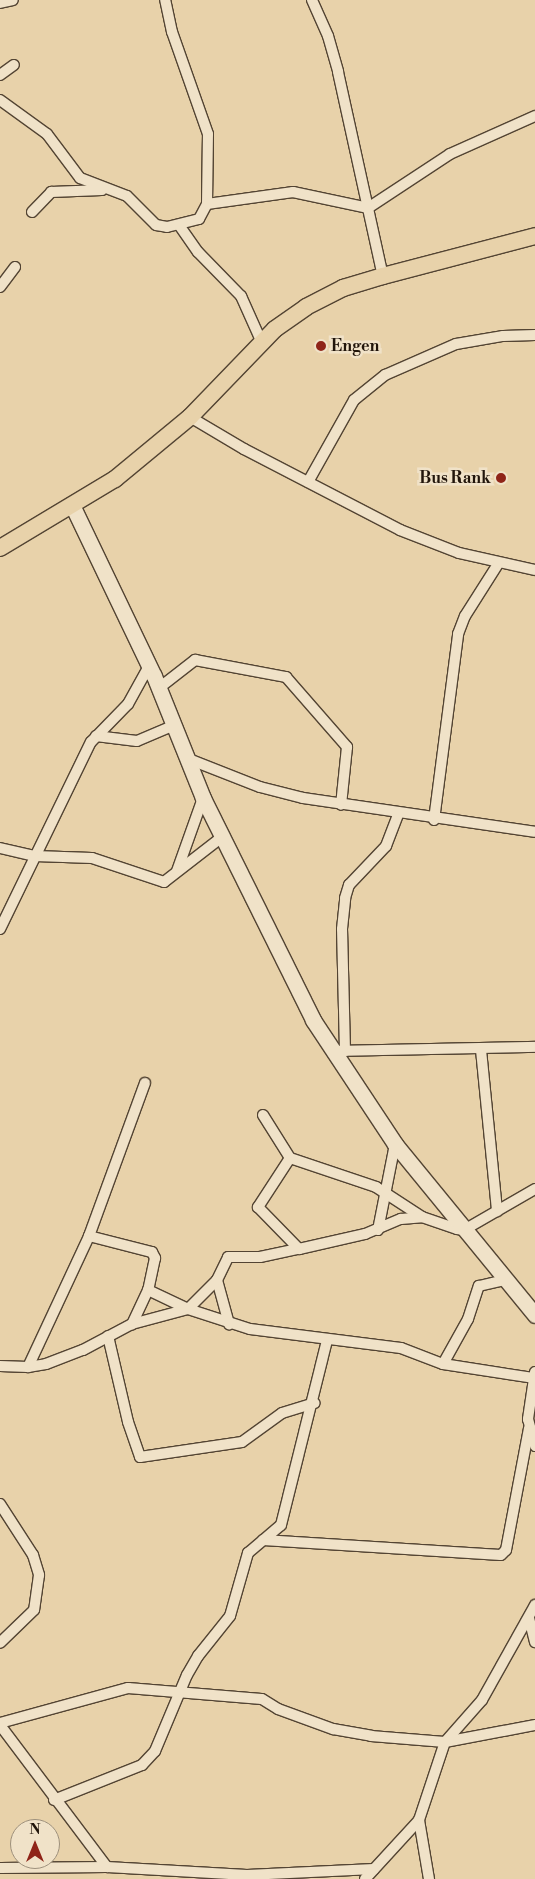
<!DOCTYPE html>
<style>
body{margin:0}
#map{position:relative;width:535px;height:1879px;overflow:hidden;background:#e8d2aa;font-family:"Libre Bodoni",serif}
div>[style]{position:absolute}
.roads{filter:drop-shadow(1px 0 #534433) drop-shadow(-1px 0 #534433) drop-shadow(0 1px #534433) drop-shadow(0 -1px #534433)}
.street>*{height:10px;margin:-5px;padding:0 5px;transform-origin:5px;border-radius:5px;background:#f0e2c8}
.secondary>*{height:15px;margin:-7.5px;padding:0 7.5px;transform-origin:7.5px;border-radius:7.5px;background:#f0e2c8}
.primary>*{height:16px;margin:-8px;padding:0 8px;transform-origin:8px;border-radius:8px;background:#e8d2aa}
.dots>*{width:14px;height:14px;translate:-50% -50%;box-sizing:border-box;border:2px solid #f0e2c8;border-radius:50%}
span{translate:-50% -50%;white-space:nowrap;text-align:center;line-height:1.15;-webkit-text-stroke:5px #f0e2c8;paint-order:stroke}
.poi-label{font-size:16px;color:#21150b;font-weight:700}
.left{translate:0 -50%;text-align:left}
.right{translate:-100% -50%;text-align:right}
.north{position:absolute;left:10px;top:1819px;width:50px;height:50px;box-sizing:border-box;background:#f0e2c8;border:1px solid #9d907c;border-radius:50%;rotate:0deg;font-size:14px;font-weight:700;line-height:20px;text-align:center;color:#21150b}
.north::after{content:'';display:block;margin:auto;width:18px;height:22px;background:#8f2418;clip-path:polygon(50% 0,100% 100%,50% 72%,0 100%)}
</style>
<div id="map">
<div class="roads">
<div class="street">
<i style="left:312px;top:0;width:39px;rotate:66deg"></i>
<i style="left:328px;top:36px;width:37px;rotate:74deg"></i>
<i style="left:338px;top:72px;width:209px;rotate:77.6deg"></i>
<i style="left:0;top:3px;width:13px;rotate:-13deg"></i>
<i style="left:0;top:75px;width:17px;rotate:-36deg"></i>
<i style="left:0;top:100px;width:58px;rotate:35.9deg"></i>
<i style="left:47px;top:134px;width:55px;rotate:53.1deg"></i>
<i style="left:80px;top:178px;width:50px;rotate:21deg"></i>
<i style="left:127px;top:196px;width:41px;rotate:45deg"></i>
<i style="left:156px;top:225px;width:11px;rotate:10deg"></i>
<i style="left:167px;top:227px;width:33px;rotate:-14deg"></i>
<i style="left:199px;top:219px;width:17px;rotate:-62deg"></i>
<i style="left:207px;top:204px;width:70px;rotate:-89.2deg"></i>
<i style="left:208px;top:134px;width:108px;rotate:-109.4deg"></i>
<i style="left:172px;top:32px;width:33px;rotate:-102deg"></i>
<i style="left:207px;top:204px;width:87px;rotate:-7.9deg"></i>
<i style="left:293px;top:192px;width:77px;rotate:12deg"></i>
<i style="left:368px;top:208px;width:98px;rotate:-33.4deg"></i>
<i style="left:450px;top:154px;width:93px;rotate:-24.1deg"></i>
<i style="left:32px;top:212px;width:28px;rotate:-46deg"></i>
<i style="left:51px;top:192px;width:51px;rotate:-2.2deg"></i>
<i style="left:179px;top:225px;width:33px;rotate:55deg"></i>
<i style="left:198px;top:252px;width:62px;rotate:45.7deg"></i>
<i style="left:241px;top:296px;width:51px;rotate:65.9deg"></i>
<i style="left:0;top:287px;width:25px;rotate:-53deg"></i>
<i style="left:190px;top:417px;width:63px;rotate:30.7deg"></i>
<i style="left:244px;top:449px;width:176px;rotate:27.4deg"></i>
<i style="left:400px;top:530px;width:63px;rotate:21.3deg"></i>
<i style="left:459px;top:553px;width:78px;rotate:12.6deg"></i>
<i style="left:308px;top:482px;width:94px;rotate:-60.7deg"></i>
<i style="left:354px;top:400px;width:40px;rotate:-39deg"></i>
<i style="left:385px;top:375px;width:77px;rotate:-23.6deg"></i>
<i style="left:456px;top:344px;width:48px;rotate:-9.7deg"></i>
<i style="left:503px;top:336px;width:32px;rotate:-2deg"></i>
<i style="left:159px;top:688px;width:46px;rotate:-37.9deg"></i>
<i style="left:195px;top:660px;width:93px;rotate:10.6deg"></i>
<i style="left:286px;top:677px;width:93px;rotate:48.9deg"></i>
<i style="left:347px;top:747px;width:58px;rotate:95.9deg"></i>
<i style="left:96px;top:736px;width:41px;rotate:7deg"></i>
<i style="left:137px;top:741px;width:39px;rotate:-23deg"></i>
<i style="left:186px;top:758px;width:79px;rotate:21.4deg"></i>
<i style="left:260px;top:787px;width:44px;rotate:14.3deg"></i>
<i style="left:303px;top:798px;width:234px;rotate:8.3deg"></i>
<i style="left:434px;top:820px;width:188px;rotate:-82.6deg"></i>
<i style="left:458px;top:634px;width:19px;rotate:-69deg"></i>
<i style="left:465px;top:616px;width:62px;rotate:-57.6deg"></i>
<i style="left:0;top:848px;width:36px;rotate:13deg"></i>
<i style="left:35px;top:856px;width:57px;rotate:2deg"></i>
<i style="left:92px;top:858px;width:76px;rotate:18.4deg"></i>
<i style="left:164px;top:882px;width:73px;rotate:-37.8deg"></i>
<i style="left:177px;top:871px;width:77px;rotate:-70.4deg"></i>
<i style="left:0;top:929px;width:208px;rotate:-64.1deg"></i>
<i style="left:91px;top:742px;width:53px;rotate:-45.8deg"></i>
<i style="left:128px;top:704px;width:43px;rotate:-61.1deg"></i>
<i style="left:481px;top:1050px;width:162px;rotate:84.3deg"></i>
<i style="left:339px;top:1051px;width:196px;rotate:-1.2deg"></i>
<i style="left:345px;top:1051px;width:122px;rotate:-91.4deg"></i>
<i style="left:342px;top:929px;width:31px;rotate:-84deg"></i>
<i style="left:345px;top:898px;width:14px;rotate:-73deg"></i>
<i style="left:349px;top:885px;width:54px;rotate:-46.5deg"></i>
<i style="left:386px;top:846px;width:34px;rotate:-69deg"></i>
<i style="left:263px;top:1115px;width:51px;rotate:57.9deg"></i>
<i style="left:290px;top:1158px;width:91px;rotate:18.6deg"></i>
<i style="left:376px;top:1187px;width:55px;rotate:33.1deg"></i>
<i style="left:422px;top:1217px;width:37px;rotate:19deg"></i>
<i style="left:457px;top:1229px;width:7px;rotate:8deg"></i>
<i style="left:464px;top:1230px;width:82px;rotate:-30deg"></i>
<i style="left:290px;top:1158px;width:59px;rotate:123.1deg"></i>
<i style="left:258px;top:1207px;width:59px;rotate:45.7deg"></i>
<i style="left:378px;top:1230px;width:88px;rotate:-78.8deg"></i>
<i style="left:89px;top:1236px;width:65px;rotate:14.3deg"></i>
<i style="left:152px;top:1252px;width:7px;rotate:63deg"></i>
<i style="left:155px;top:1258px;width:33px;rotate:102deg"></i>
<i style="left:148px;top:1290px;width:38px;rotate:115deg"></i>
<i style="left:217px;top:1280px;width:46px;rotate:74.7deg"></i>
<i style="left:148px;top:1290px;width:44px;rotate:25.4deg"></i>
<i style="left:188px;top:1309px;width:41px;rotate:-45deg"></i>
<i style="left:217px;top:1280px;width:25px;rotate:-64deg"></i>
<i style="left:228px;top:1257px;width:32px"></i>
<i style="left:260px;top:1257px;width:40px;rotate:-12deg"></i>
<i style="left:299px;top:1249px;width:68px;rotate:-12.8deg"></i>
<i style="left:365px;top:1234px;width:39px;rotate:-23deg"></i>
<i style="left:401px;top:1219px;width:21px;rotate:-5deg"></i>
<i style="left:108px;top:1336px;width:88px;rotate:76.9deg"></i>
<i style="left:128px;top:1422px;width:37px;rotate:71deg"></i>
<i style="left:140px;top:1457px;width:103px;rotate:-8.4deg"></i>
<i style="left:242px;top:1442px;width:49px;rotate:-35.9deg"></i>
<i style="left:282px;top:1413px;width:34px;rotate:-17deg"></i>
<i style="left:443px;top:1364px;width:51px;rotate:-60.9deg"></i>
<i style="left:468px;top:1319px;width:35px;rotate:-72deg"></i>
<i style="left:479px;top:1286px;width:28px;rotate:-13deg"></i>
<i style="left:0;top:1366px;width:28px;rotate:2deg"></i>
<i style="left:28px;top:1367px;width:18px;rotate:-9deg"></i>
<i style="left:46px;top:1364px;width:40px;rotate:-21deg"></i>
<i style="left:83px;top:1350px;width:55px;rotate:-28deg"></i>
<i style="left:132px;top:1324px;width:58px;rotate:-15deg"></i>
<i style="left:188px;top:1309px;width:65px;rotate:17.9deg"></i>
<i style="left:250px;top:1329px;width:152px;rotate:7.2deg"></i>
<i style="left:401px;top:1348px;width:45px;rotate:20.9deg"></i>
<i style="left:443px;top:1364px;width:91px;rotate:8.8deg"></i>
<i style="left:28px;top:1367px;width:145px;rotate:-65deg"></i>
<i style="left:89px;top:1236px;width:163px;rotate:-69.9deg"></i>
<i style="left:535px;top:1372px;width:48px;rotate:98.5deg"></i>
<i style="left:528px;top:1419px;width:28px;rotate:75deg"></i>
<i style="left:0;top:1504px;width:61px;rotate:57.1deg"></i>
<i style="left:33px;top:1555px;width:21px;rotate:73deg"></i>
<i style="left:39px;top:1575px;width:35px;rotate:98deg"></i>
<i style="left:34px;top:1610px;width:47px;rotate:135.9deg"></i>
<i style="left:263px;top:1540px;width:238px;rotate:3.6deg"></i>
<i style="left:501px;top:1555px;width:7px;rotate:-45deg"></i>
<i style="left:506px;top:1550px;width:124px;rotate:-79.3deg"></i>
<i style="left:529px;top:1618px;width:25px;rotate:76deg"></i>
<i style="left:0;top:1723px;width:133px;rotate:-15.3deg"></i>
<i style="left:128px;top:1688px;width:134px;rotate:4.7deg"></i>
<i style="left:262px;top:1699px;width:19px;rotate:32deg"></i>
<i style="left:278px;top:1709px;width:59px;rotate:20deg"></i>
<i style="left:333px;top:1729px;width:39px;rotate:10deg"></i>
<i style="left:371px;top:1736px;width:74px;rotate:4.6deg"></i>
<i style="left:445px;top:1742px;width:92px;rotate:-10.7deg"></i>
<i style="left:0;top:1725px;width:178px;rotate:53deg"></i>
<i style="left:54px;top:1800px;width:95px;rotate:-21.7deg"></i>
<i style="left:142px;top:1765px;width:19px;rotate:-47deg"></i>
<i style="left:155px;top:1751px;width:82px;rotate:-67.2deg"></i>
<i style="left:187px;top:1675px;width:22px;rotate:-60deg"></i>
<i style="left:198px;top:1656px;width:51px;rotate:-51.3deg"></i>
<i style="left:230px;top:1616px;width:66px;rotate:-74.1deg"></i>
<i style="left:248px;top:1553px;width:43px;rotate:-40.3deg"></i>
<i style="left:281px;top:1525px;width:191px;rotate:-76deg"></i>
<i style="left:419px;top:1820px;width:60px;rotate:80.4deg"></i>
<i style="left:0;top:1868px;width:107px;rotate:-0.5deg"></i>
<i style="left:107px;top:1867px;width:140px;rotate:3.3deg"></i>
<i style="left:247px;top:1875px;width:127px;rotate:-2.7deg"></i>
<i style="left:365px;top:1879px;width:80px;rotate:-47.5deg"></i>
<i style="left:419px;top:1820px;width:82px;rotate:-71.6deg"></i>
<i style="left:445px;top:1742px;width:56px;rotate:-48.6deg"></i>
<i style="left:482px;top:1700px;width:109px;rotate:-60.8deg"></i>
</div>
<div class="secondary">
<i style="left:73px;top:507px;width:187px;rotate:64.4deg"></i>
<i style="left:154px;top:676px;width:131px;rotate:68.1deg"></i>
<i style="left:203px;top:798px;width:248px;rotate:63.6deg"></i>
<i style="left:313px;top:1020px;width:149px;rotate:56.5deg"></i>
<i style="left:395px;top:1144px;width:221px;rotate:50.7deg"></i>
</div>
<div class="primary">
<i style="left:0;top:548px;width:134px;rotate:-31deg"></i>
<i style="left:115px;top:479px;width:97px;rotate:-39.6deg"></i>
<i style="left:190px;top:417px;width:122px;rotate:-46deg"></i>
<i style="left:275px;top:329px;width:38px;rotate:-35deg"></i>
<i style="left:306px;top:307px;width:42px;rotate:-27.2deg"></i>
<i style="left:343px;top:288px;width:42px;rotate:-16.7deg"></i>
<i style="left:383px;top:276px;width:157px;rotate:-14.7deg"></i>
</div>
</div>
<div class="dots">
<i style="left:321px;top:346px;background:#8f2418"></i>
<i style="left:501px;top:478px;background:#8f2418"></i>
</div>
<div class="poi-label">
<span class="left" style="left:331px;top:346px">Engen</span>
<span class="right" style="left:491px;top:478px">Bus Rank</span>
</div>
<div class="north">N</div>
</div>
